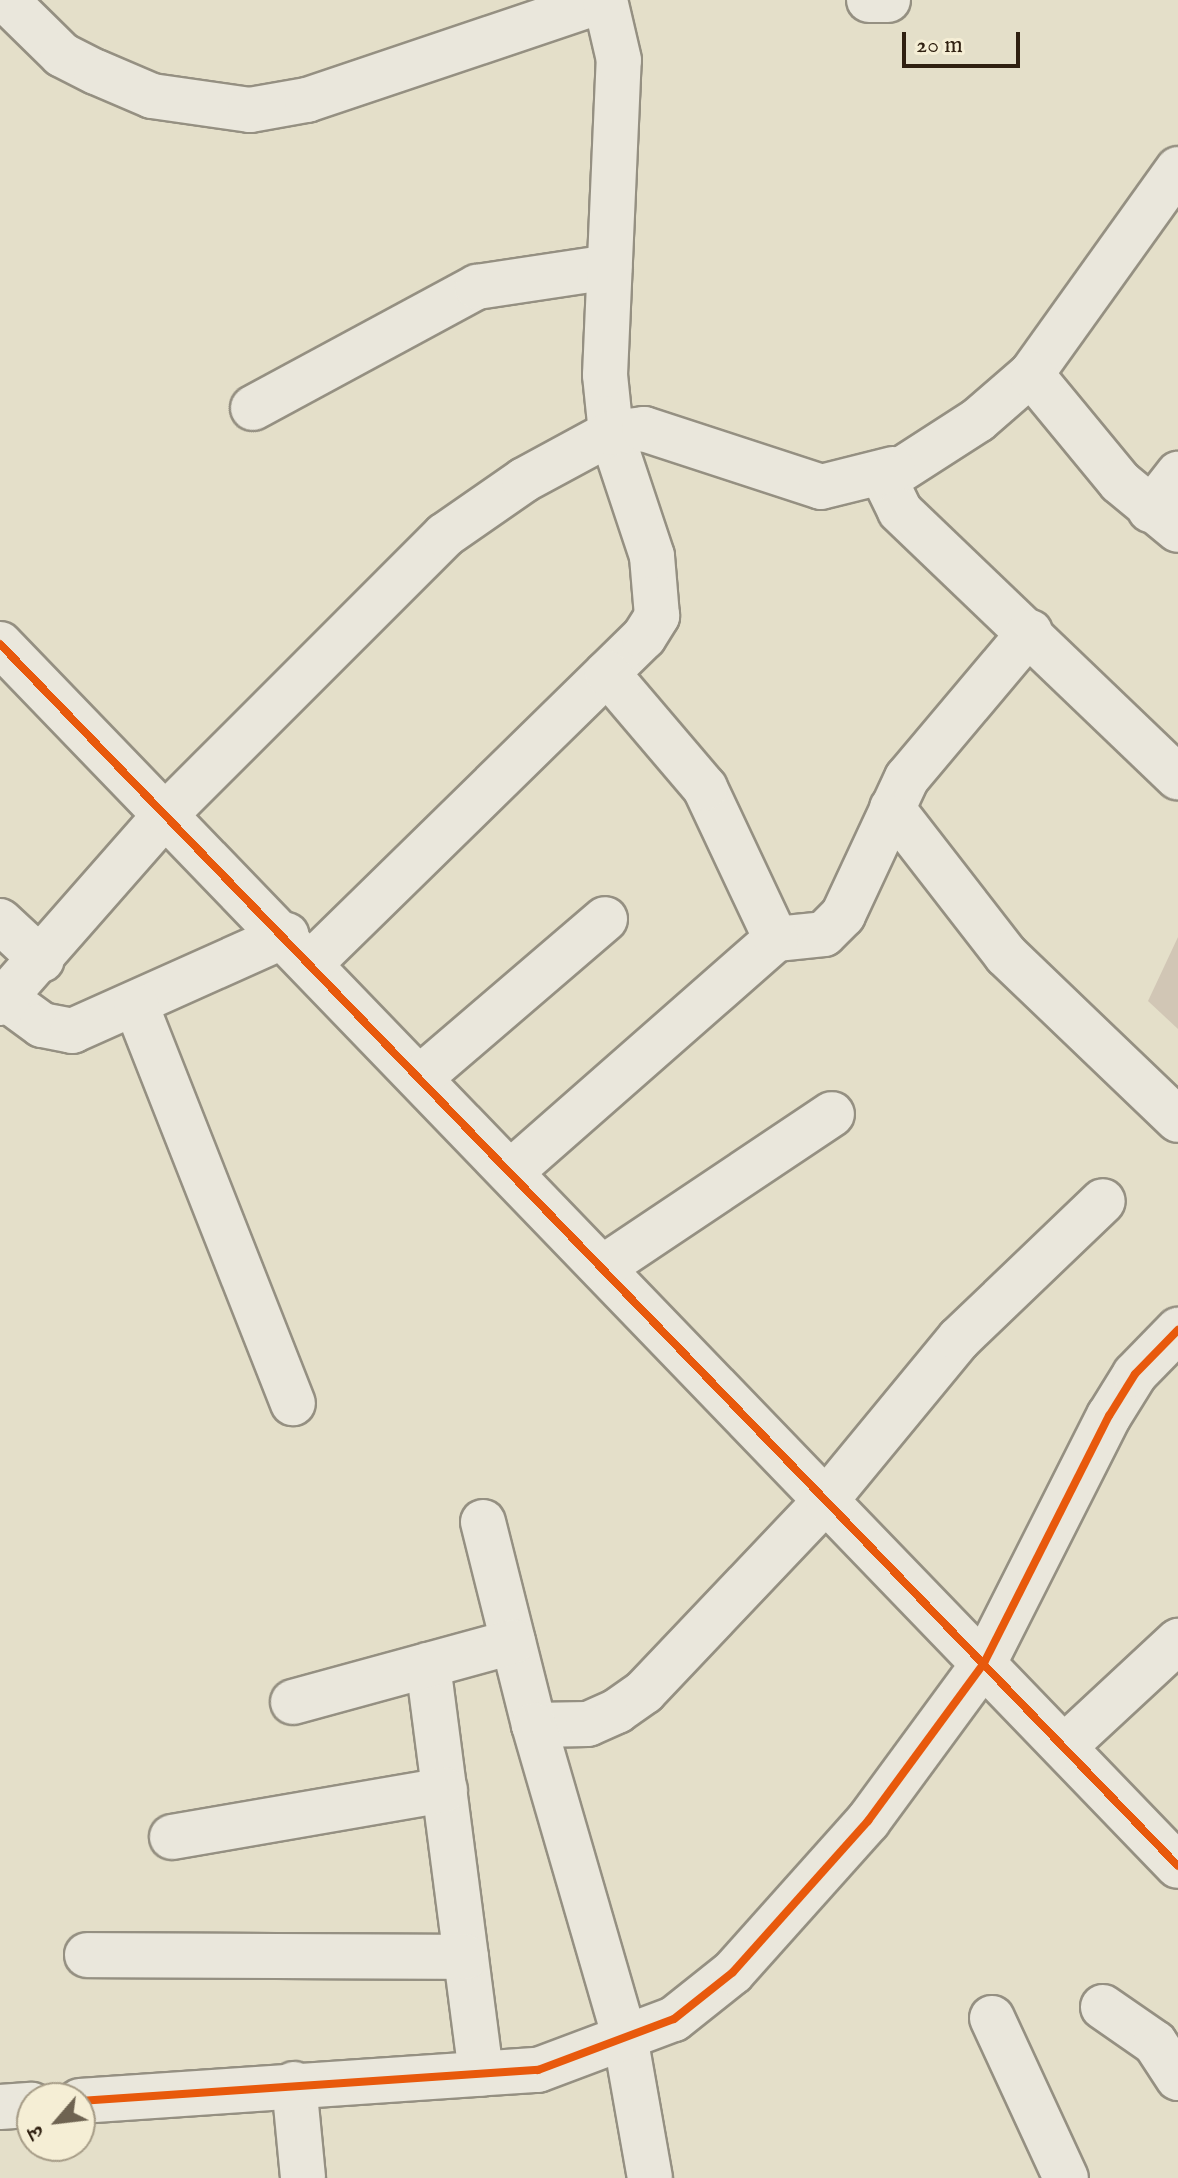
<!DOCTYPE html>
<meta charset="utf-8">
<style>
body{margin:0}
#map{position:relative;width:1178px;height:2178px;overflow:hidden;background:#e4dfc9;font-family:"IM FELL English","Noto Serif Devanagari",serif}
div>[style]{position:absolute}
.building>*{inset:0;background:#d1c6b5}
.roads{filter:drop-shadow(2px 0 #959082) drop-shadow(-2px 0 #959082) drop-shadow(0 2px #959082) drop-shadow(0 -2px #959082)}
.minor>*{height:44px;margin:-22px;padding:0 22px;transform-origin:22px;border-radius:22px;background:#eae7dc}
.cycleway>*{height:8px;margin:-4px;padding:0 4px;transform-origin:4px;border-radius:4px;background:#e8590c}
span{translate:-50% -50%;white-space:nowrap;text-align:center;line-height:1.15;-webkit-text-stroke:7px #f5eed5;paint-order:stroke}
.north{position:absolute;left:16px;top:2082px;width:80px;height:80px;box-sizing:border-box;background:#f5eed5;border:2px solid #a69c87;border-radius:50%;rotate:242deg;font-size:22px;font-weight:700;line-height:32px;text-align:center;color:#2f2011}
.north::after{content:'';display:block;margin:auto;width:28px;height:36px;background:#6e6351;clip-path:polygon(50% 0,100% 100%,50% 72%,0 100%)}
.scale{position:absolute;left:902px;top:32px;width:118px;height:36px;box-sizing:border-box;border:4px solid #2f2011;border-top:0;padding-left:10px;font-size:24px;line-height:28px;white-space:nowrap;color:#2f2011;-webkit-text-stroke:6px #f5eed5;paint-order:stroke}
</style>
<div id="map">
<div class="building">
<i style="clip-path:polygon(1178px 937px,1178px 1029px,1148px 1001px)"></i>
</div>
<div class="roads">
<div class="minor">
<i style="left:6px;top:0;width:78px;rotate:44.5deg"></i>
<i style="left:62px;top:55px;width:38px;rotate:27deg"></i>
<i style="left:96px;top:72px;width:61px;rotate:23.2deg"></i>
<i style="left:152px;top:96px;width:99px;rotate:8.1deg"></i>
<i style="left:250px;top:110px;width:58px;rotate:-10deg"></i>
<i style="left:307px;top:100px;width:313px;rotate:-18.6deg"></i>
<i style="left:869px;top:0;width:19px"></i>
<i style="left:1178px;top:169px;width:252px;rotate:125.6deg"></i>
<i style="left:1031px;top:374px;width:70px;rotate:139deg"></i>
<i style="left:978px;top:420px;width:111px;rotate:147.2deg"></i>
<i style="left:885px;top:480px;width:34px;rotate:64deg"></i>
<i style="left:900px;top:511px;width:385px;rotate:43.8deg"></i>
<i style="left:1031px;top:374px;width:140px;rotate:50.5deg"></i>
<i style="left:1120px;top:482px;width:75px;rotate:39.6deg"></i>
<i style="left:253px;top:408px;width:255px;rotate:-28.4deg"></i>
<i style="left:477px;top:287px;width:134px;rotate:-8.6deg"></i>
<i style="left:1150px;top:510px;width:46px;rotate:-52.1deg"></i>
<i style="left:0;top:644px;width:1697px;rotate:46.05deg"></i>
<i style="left:892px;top:808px;width:186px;rotate:52.2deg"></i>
<i style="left:1006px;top:955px;width:238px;rotate:43.8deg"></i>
<i style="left:0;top:921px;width:57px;rotate:42.9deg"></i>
<i style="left:776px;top:939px;width:48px;rotate:-5.9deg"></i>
<i style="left:824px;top:934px;width:27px;rotate:-45deg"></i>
<i style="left:843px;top:915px;width:151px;rotate:-65deg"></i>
<i style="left:907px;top:778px;width:191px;rotate:-49.9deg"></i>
<i style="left:313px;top:961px;width:463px;rotate:-44.4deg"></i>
<i style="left:644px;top:637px;width:25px;rotate:-58deg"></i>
<i style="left:657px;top:616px;width:60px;rotate:-94.8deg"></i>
<i style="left:652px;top:556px;width:130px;rotate:-108.4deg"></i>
<i style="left:611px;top:433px;width:58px;rotate:-95.9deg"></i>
<i style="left:605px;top:375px;width:315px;rotate:-87.5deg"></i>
<i style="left:619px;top:60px;width:62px;rotate:-103.1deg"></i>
<i style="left:5px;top:998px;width:46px;rotate:36.1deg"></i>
<i style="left:42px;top:1025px;width:31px;rotate:11deg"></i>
<i style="left:72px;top:1031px;width:235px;rotate:-24.1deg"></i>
<i style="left:0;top:1003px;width:253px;rotate:-48.7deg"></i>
<i style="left:167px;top:813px;width:393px;rotate:-45deg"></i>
<i style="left:445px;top:535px;width:96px;rotate:-34.8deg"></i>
<i style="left:524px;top:480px;width:99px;rotate:-28.4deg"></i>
<i style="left:611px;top:433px;width:33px;rotate:-7deg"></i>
<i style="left:644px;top:429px;width:186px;rotate:18.1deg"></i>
<i style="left:821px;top:487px;width:74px;rotate:-14deg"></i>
<i style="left:136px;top:1005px;width:428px;rotate:68.5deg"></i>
<i style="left:422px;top:1076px;width:241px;rotate:-40.6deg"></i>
<i style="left:513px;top:1170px;width:350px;rotate:-41.3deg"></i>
<i style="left:776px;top:939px;width:167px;rotate:-115.2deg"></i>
<i style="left:705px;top:788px;width:151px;rotate:-130.4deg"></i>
<i style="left:605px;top:1266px;width:273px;rotate:-33.8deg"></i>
<i style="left:483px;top:1522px;width:209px;rotate:75.9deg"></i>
<i style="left:534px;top:1725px;width:54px;rotate:-1.1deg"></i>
<i style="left:588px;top:1724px;width:32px;rotate:-24deg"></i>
<i style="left:617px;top:1711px;width:33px;rotate:-35deg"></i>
<i style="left:644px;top:1692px;width:266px;rotate:-46.5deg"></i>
<i style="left:827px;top:1499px;width:207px;rotate:-50.5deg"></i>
<i style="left:959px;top:1339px;width:199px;rotate:-43.8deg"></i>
<i style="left:428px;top:1665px;width:412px;rotate:82.6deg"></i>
<i style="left:293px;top:1702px;width:228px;rotate:-15.3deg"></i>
<i style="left:534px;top:1725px;width:330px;rotate:73.8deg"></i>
<i style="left:626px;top:2042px;width:138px;rotate:80deg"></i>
<i style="left:1064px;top:1747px;width:156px;rotate:-42.9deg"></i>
<i style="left:172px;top:1837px;width:277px;rotate:-9.8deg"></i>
<i style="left:87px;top:1955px;width:379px;rotate:0.3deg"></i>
<i style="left:1103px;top:2007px;width:63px;rotate:34.7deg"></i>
<i style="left:1155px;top:2043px;width:42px;rotate:56.7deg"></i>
<i style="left:992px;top:2018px;width:176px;rotate:65.2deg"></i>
<i style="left:294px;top:2084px;width:94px;rotate:84.5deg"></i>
<i style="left:80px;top:2101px;width:459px;rotate:-3.9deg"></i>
<i style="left:538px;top:2070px;width:145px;rotate:-20.6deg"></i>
<i style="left:674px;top:2019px;width:75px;rotate:-38.5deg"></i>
<i style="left:733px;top:1972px;width:203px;rotate:-48.2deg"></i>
<i style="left:868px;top:1821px;width:196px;rotate:-53.7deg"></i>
<i style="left:984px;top:1663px;width:277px;rotate:-63.2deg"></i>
<i style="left:1109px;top:1416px;width:49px;rotate:-58.2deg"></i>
<i style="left:1135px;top:1374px;width:62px;rotate:-45.7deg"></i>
<i style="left:0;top:2107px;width:32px;rotate:-4deg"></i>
</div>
</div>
<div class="cycleway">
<i style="left:0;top:644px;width:1697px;rotate:46.05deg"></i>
<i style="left:80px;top:2101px;width:459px;rotate:-3.9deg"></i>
<i style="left:538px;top:2070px;width:145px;rotate:-20.6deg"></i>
<i style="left:674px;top:2019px;width:75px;rotate:-38.5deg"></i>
<i style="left:733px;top:1972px;width:203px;rotate:-48.2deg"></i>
<i style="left:868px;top:1821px;width:196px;rotate:-53.7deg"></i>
<i style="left:984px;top:1663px;width:277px;rotate:-63.2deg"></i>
<i style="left:1109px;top:1416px;width:49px;rotate:-58.2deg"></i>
<i style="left:1135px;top:1374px;width:62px;rotate:-45.7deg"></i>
</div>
<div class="north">उ</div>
<div class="scale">20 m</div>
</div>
